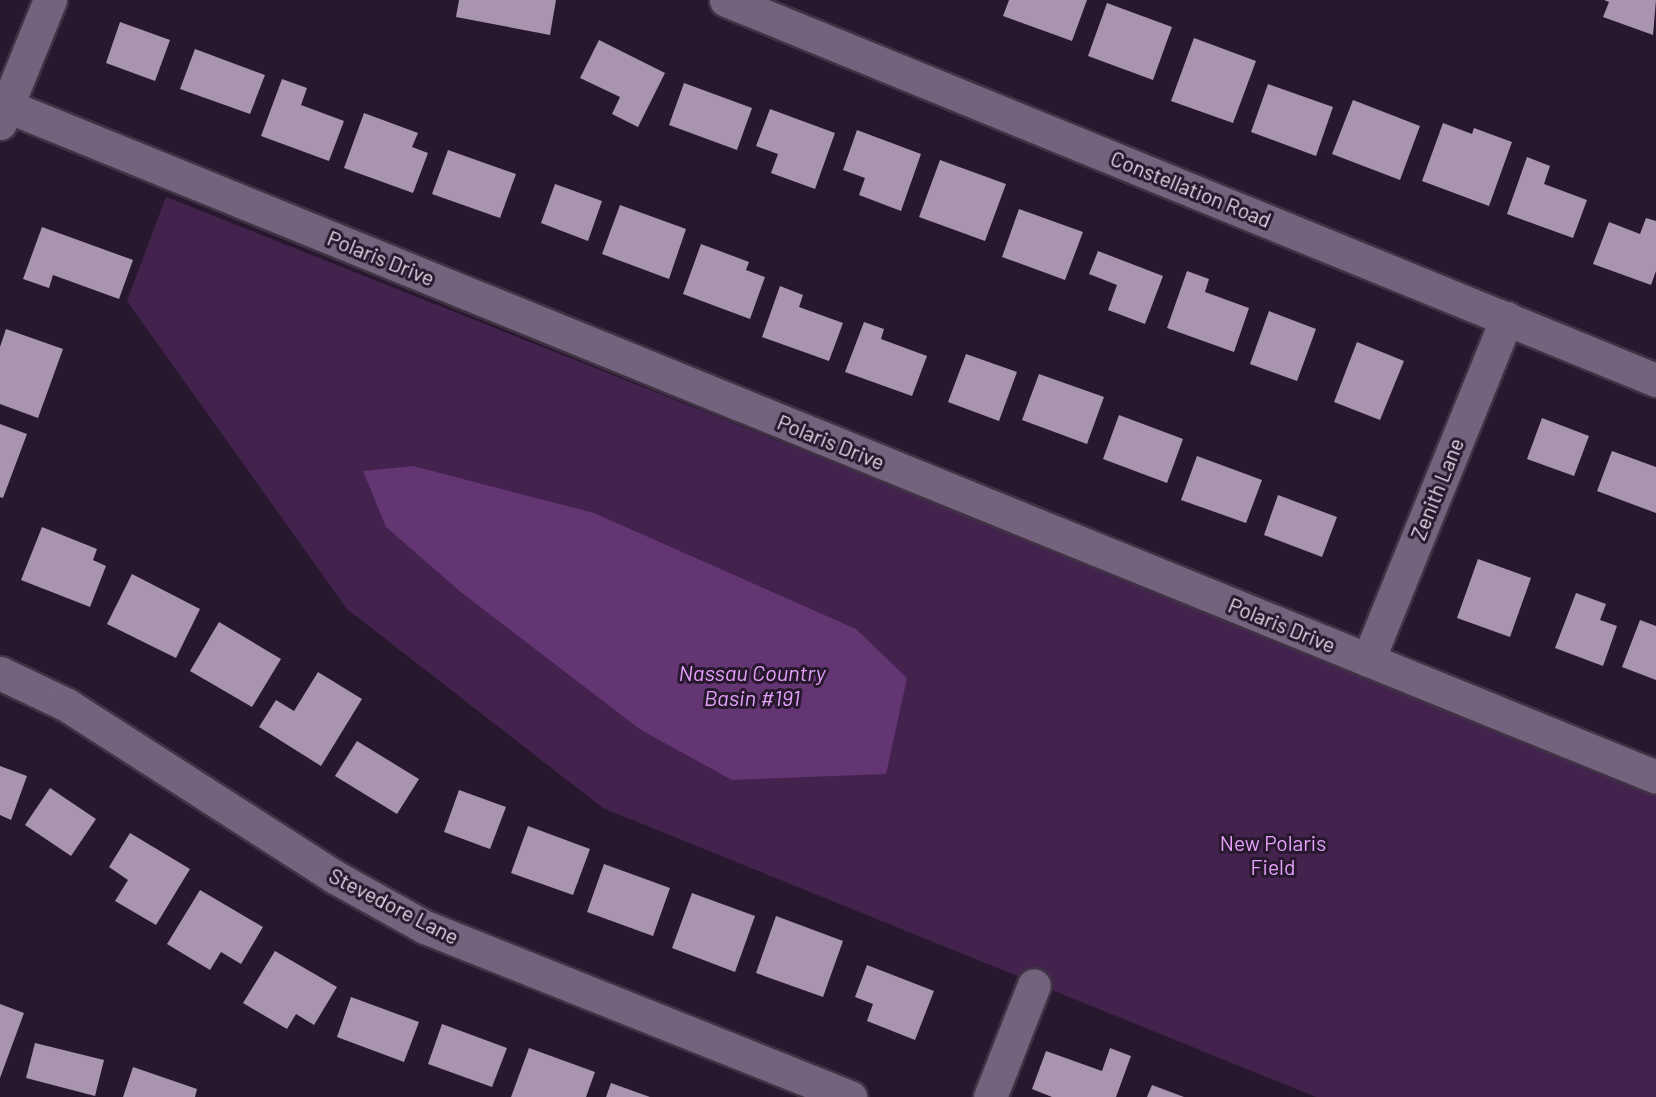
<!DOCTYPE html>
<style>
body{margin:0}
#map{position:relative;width:1656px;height:1097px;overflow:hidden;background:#28182e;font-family:Barlow,sans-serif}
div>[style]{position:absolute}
.green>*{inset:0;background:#43234e}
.water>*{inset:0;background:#633573}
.building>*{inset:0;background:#a894af}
.roads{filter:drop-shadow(2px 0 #3f3344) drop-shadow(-2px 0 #3f3344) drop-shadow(0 2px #3f3344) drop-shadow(0 -2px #3f3344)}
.minor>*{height:33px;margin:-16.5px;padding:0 16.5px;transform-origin:16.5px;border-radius:16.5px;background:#75627c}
span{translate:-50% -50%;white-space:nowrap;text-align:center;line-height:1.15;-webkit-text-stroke:6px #28182e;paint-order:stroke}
.street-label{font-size:21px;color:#e4d9e8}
.park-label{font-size:21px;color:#e5a2fc}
.water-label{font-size:22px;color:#e4a1fb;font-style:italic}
</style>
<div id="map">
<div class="green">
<i style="clip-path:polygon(166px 197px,1145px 587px,1656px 785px,1656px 1097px,1316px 1097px,603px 808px,347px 609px,127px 301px)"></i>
</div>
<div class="water">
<i style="clip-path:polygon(413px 466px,594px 513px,856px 629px,907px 678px,886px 774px,732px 780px,641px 730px,462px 593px,386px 527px,363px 471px)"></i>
</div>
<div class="building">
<i style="clip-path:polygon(459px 0,556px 0,550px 35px,456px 17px)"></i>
<i style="clip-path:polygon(1009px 0,1087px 0,1072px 41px,1003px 16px)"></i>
<i style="clip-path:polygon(1604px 0,1656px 0,1653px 35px,1603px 17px,1609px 2px)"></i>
<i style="clip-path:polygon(1107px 3px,1172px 27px,1153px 80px,1088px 56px)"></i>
<i style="clip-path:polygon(120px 22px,170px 40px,155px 81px,106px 63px)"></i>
<i style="clip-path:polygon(1194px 38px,1256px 61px,1233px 123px,1171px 101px)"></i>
<i style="clip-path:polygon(599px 40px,665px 73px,638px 127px,612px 114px,620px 97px,580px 78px)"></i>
<i style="clip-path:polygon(195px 49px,265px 75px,250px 114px,180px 89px)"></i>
<i style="clip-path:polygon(282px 79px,307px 88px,301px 105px,344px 121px,329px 161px,261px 136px)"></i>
<i style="clip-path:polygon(684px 83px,752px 108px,737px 150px,669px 125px)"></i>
<i style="clip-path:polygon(1268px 84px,1333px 107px,1316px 156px,1251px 132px)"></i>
<i style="clip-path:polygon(1353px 100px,1420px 126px,1400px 180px,1332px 154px)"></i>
<i style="clip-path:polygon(770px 109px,835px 133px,815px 189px,771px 173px,778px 154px,756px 146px)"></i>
<i style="clip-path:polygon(364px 113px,418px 133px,412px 147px,428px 153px,413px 193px,344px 168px)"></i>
<i style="clip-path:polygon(1443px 123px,1472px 134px,1474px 128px,1512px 142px,1489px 206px,1422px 181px)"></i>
<i style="clip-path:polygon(857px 130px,921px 154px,901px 211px,859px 195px,865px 178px,843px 170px)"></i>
<i style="clip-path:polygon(448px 150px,516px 174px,500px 218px,432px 194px)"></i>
<i style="clip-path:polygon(1527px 157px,1550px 166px,1544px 184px,1587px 200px,1573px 238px,1507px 214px)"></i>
<i style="clip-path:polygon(940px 160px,1006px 184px,985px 241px,919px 217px)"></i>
<i style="clip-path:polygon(555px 184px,602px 201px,588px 241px,541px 223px)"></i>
<i style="clip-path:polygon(620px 205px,686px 229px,669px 279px,602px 254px)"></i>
<i style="clip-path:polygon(1019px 209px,1083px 232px,1065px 280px,1002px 257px)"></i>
<i style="clip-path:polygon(1646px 218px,1656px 221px,1656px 271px,1651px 285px,1593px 264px,1609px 222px,1640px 234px)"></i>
<i style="clip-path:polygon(42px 227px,133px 260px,119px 299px,53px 275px,49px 288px,23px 279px)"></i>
<i style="clip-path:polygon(701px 244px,749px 262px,746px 270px,765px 277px,750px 319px,683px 294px)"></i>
<i style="clip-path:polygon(1098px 251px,1163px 276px,1145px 324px,1108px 310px,1117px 285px,1089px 274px)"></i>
<i style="clip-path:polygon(1187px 271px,1209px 279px,1205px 292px,1249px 308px,1234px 352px,1167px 328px)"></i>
<i style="clip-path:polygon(780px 286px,803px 295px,799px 307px,843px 323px,829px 361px,762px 337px)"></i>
<i style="clip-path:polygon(1269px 311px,1316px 329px,1297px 381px,1250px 364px)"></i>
<i style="clip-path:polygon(864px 322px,884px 329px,881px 339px,927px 356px,912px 396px,845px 372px)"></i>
<i style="clip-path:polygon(6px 329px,63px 349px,38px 418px,0 404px,0 347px)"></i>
<i style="clip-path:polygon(1357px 342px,1404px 361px,1380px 420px,1334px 402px)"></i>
<i style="clip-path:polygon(966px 354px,1017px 372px,999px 421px,948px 402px)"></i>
<i style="clip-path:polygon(1039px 374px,1104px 397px,1087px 444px,1022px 420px)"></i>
<i style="clip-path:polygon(1119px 415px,1183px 439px,1167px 483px,1103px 459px)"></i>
<i style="clip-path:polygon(1542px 418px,1589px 436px,1574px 476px,1527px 459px)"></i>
<i style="clip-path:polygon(0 424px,27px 434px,3px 498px,0 497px)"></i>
<i style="clip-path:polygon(1612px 451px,1656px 467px,1656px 513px,1597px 491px)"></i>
<i style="clip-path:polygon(1197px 456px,1262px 480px,1246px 523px,1181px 500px)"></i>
<i style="clip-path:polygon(1278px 495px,1337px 517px,1322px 557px,1264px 535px)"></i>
<i style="clip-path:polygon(42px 527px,97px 549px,93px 560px,106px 566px,90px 607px,21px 580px)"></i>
<i style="clip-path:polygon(1478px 559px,1531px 578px,1510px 637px,1457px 618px)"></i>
<i style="clip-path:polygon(132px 574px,200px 609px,176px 658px,107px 624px)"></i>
<i style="clip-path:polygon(1576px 593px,1606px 604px,1600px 620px,1617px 626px,1603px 666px,1555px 648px)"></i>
<i style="clip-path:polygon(1640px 620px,1656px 626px,1656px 680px,1622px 667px)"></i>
<i style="clip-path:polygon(219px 622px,281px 659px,252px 707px,190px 671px)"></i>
<i style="clip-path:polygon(318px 672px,362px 699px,321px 766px,259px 727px,276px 700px,294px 711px)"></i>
<i style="clip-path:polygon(357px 741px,419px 779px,397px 814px,335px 776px)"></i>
<i style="clip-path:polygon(0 766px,27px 776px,11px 820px,0 815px)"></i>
<i style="clip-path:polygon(50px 788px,96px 819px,71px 856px,25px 825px)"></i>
<i style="clip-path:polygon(459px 790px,506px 807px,490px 849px,444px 832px)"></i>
<i style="clip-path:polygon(528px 826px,590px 849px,573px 895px,511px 873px)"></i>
<i style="clip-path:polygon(130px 833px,190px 869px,156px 925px,115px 901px,128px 880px,109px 867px)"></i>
<i style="clip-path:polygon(604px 864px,670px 888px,653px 936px,587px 912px)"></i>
<i style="clip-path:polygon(200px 890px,263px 927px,241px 964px,221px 952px,210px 970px,167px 944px)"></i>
<i style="clip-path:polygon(692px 893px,755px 916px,735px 972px,672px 948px)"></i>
<i style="clip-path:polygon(776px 916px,843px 941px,823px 997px,756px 973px)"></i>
<i style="clip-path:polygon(275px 951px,337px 987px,314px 1025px,296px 1014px,287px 1029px,243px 1003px)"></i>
<i style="clip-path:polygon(867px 965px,934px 991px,915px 1040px,867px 1021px,873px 1004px,855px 997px)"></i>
<i style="clip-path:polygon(351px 997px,419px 1022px,404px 1062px,337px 1037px)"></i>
<i style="clip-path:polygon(0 1004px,24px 1013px,0 1078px)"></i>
<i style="clip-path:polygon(442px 1024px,507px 1048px,492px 1087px,428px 1064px)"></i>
<i style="clip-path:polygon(35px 1043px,104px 1060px,95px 1096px,26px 1078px)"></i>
<i style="clip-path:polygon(529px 1048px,595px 1072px,586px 1097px,511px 1097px)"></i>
<i style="clip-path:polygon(1110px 1048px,1131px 1056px,1116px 1097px,1052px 1097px,1032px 1089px,1046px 1051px,1102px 1071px)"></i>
<i style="clip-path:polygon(133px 1067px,197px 1089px,195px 1097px,123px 1097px)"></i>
<i style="clip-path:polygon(611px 1083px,650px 1097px,606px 1097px)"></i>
<i style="clip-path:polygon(1152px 1085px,1184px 1097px,1147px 1097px)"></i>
</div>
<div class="roads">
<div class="minor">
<i style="left:726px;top:0;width:1005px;rotate:22.23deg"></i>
<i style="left:7px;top:106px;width:1780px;rotate:22.14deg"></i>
<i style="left:0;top:123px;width:133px;rotate:-67.9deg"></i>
<i style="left:1368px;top:660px;width:369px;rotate:-67.9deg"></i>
<i style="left:0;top:673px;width:74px;rotate:25.5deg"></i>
<i style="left:67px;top:705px;width:318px;rotate:32.7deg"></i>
<i style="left:335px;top:877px;width:103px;rotate:29.1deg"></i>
<i style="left:425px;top:927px;width:458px;rotate:21.8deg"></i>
<i style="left:990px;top:1097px;width:120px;rotate:-68.6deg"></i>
</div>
</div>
<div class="street-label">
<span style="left:1191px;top:189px;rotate:22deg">Constellation Road</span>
<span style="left:381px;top:258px;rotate:22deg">Polaris Drive</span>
<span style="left:831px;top:442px;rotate:22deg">Polaris Drive</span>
<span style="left:1437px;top:489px;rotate:-68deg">Zenith Lane</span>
<span style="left:1282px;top:625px;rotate:22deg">Polaris Drive</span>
<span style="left:394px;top:906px;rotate:27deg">Stevedore Lane</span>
</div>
<div class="park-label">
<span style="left:1273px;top:855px">New Polaris<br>Field</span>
</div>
<div class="water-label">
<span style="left:752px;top:685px">Nassau Country<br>Basin #191</span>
</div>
</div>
